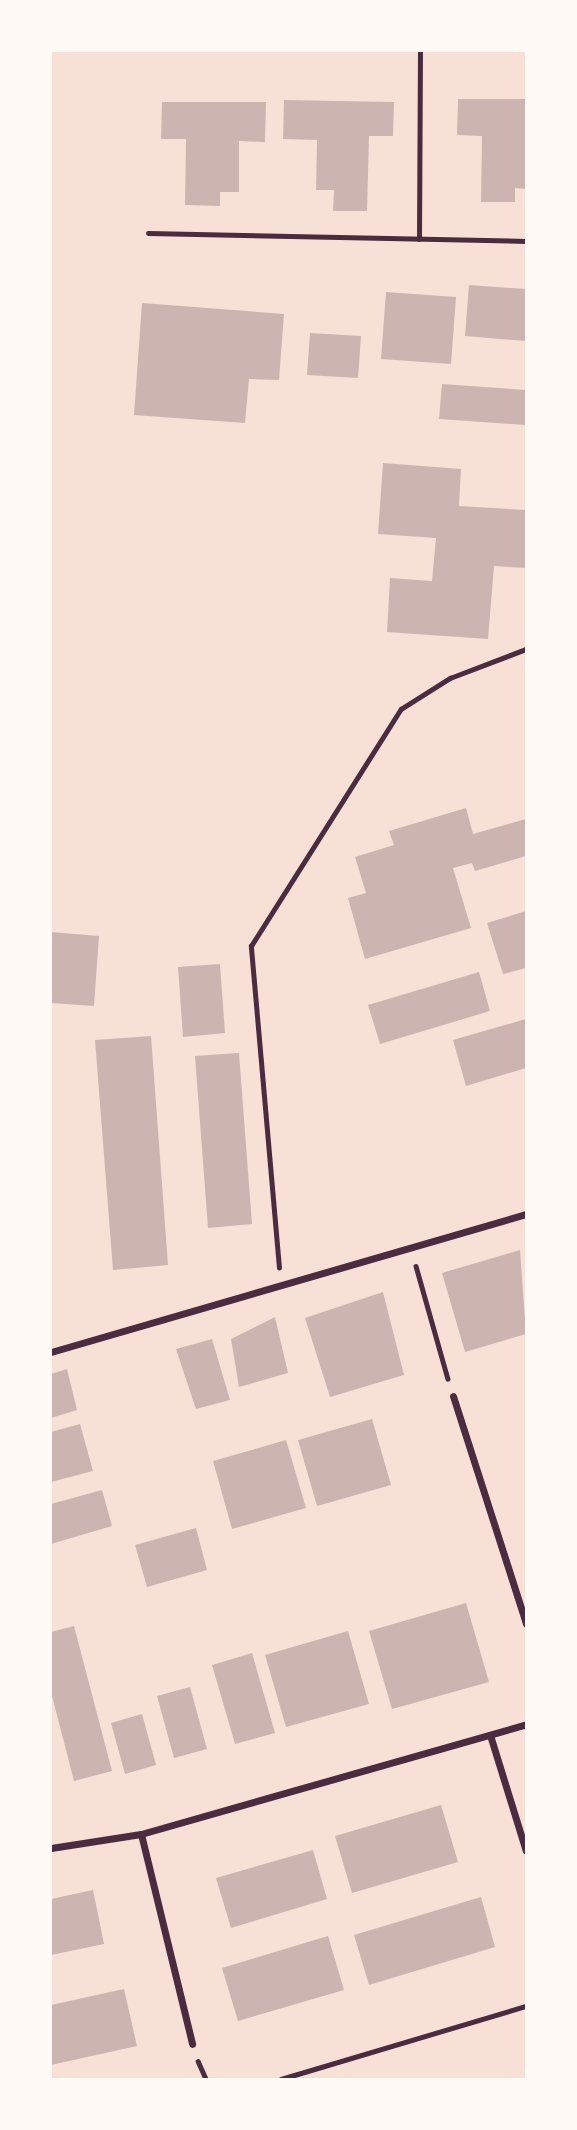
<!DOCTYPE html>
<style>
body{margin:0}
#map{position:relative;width:577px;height:2130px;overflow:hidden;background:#f7e1d7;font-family:Montserrat,sans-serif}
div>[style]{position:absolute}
.building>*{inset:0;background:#ccb4b1}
.path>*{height:4.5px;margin:-2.25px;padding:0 2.25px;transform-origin:2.25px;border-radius:2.25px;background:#4a2c40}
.service>*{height:5px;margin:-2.5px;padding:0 2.5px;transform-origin:2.5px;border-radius:2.5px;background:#4a2c40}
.minor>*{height:7px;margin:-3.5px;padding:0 3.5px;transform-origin:3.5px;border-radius:3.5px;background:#4a2c40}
span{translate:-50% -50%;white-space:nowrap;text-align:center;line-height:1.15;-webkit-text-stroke:6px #fffaf5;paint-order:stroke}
.frame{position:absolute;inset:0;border:52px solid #fffaf5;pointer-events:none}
</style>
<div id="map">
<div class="building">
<i style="clip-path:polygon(458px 99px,526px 99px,526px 189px,515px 188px,515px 202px,481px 202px,482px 136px,457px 135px)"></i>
<i style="clip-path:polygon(284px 100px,394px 102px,393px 136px,369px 136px,367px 211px,333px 211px,334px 190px,316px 190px,317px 140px,283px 139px)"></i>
<i style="clip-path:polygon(162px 102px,266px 102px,265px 142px,239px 141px,239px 192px,220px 192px,220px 206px,185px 205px,186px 139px,161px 139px)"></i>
<i style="clip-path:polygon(469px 285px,526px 289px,526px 341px,465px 336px)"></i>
<i style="clip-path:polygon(386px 292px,456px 297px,451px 364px,381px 359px)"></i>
<i style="clip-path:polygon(142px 303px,284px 314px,279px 380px,249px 379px,245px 423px,134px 415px)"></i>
<i style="clip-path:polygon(310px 333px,361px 336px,358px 378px,307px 375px)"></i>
<i style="clip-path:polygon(442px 384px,526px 390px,526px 425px,439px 419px)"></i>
<i style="clip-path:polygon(383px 463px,461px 469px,459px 506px,526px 510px,526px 568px,494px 566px,488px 639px,387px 632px,390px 578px,432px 581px,436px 538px,378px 534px)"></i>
<i style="clip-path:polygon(466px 808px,473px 834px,526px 819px,526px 856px,475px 871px,472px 863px,453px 868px,471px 928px,365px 959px,348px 898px,366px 893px,355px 857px,394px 845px,389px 831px)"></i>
<i style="clip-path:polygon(526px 911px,526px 968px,503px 974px,487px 923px)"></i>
<i style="clip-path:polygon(51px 932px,99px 936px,94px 1006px,51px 1003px)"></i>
<i style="clip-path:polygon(220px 964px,225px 1033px,183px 1037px,178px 967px)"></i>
<i style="clip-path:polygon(479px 972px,490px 1011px,380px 1044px,368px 1005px)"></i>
<i style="clip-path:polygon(526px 1019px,526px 1068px,466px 1086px,453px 1040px)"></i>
<i style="clip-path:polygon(151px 1036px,168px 1265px,113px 1270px,95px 1040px)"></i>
<i style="clip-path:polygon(239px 1053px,252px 1224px,208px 1228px,195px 1056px)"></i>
<i style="clip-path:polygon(520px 1250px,526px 1334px,465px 1352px,442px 1273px)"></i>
<i style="clip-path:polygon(383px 1292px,404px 1375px,330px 1397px,305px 1318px)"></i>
<i style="clip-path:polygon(275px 1317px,288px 1373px,239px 1387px,231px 1339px)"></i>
<i style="clip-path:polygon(212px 1339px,230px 1400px,196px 1409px,176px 1349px)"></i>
<i style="clip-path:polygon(67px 1369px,77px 1410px,51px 1418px,51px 1374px)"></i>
<i style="clip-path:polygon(372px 1419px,391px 1485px,317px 1506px,298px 1440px)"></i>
<i style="clip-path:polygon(80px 1424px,93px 1471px,51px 1482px,51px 1432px)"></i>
<i style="clip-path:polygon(286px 1440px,306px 1508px,232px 1529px,213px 1461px)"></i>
<i style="clip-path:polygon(102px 1490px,112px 1526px,51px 1544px,51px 1504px)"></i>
<i style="clip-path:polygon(196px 1528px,207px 1570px,147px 1587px,135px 1545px)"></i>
<i style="clip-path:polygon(466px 1603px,489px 1682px,392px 1709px,369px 1631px)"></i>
<i style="clip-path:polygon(74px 1626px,112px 1771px,74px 1781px,51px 1692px,51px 1632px)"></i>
<i style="clip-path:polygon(348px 1631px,369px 1704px,286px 1727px,265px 1655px)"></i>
<i style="clip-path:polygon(252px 1653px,275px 1733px,235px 1744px,212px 1665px)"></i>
<i style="clip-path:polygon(190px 1687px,207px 1749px,174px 1758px,157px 1696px)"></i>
<i style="clip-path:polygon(142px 1714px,156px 1765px,125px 1774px,111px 1723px)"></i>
<i style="clip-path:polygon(441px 1805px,458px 1862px,352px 1893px,335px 1836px)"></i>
<i style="clip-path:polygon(313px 1850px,327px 1899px,231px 1928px,216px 1878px)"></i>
<i style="clip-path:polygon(93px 1890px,104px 1944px,51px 1955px,51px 1899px)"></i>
<i style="clip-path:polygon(481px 1897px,495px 1947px,369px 1985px,354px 1935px)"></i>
<i style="clip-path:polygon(328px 1936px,344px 1990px,238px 2021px,222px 1968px)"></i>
<i style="clip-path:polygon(124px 1989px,137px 2046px,51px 2065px,51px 2005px)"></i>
</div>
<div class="path">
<i style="left:416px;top:1266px;width:117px;rotate:74.2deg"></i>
<i style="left:279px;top:1268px;width:323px;rotate:-95deg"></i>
<i style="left:251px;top:946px;width:280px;rotate:-57.7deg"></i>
<i style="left:401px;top:709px;width:58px;rotate:-32.3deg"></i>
<i style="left:450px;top:678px;width:81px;rotate:-20.9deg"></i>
<i style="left:198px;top:2061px;width:20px;rotate:66deg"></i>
<i style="left:281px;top:2079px;width:256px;rotate:-16.6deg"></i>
</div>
<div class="service">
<i style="left:148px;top:233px;width:378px;rotate:1.2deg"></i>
<i style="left:419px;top:239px;width:188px;rotate:-89.7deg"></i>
</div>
<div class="minor">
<i style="left:51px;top:1352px;width:495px;rotate:-16.2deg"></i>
<i style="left:453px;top:1396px;width:239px;rotate:72.2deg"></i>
<i style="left:490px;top:1735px;width:121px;rotate:72.8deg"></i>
<i style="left:141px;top:1834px;width:216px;rotate:76.3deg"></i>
<i style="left:51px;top:1848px;width:91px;rotate:-8.8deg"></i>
<i style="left:141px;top:1834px;width:400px;rotate:-15.9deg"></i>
</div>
<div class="frame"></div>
</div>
